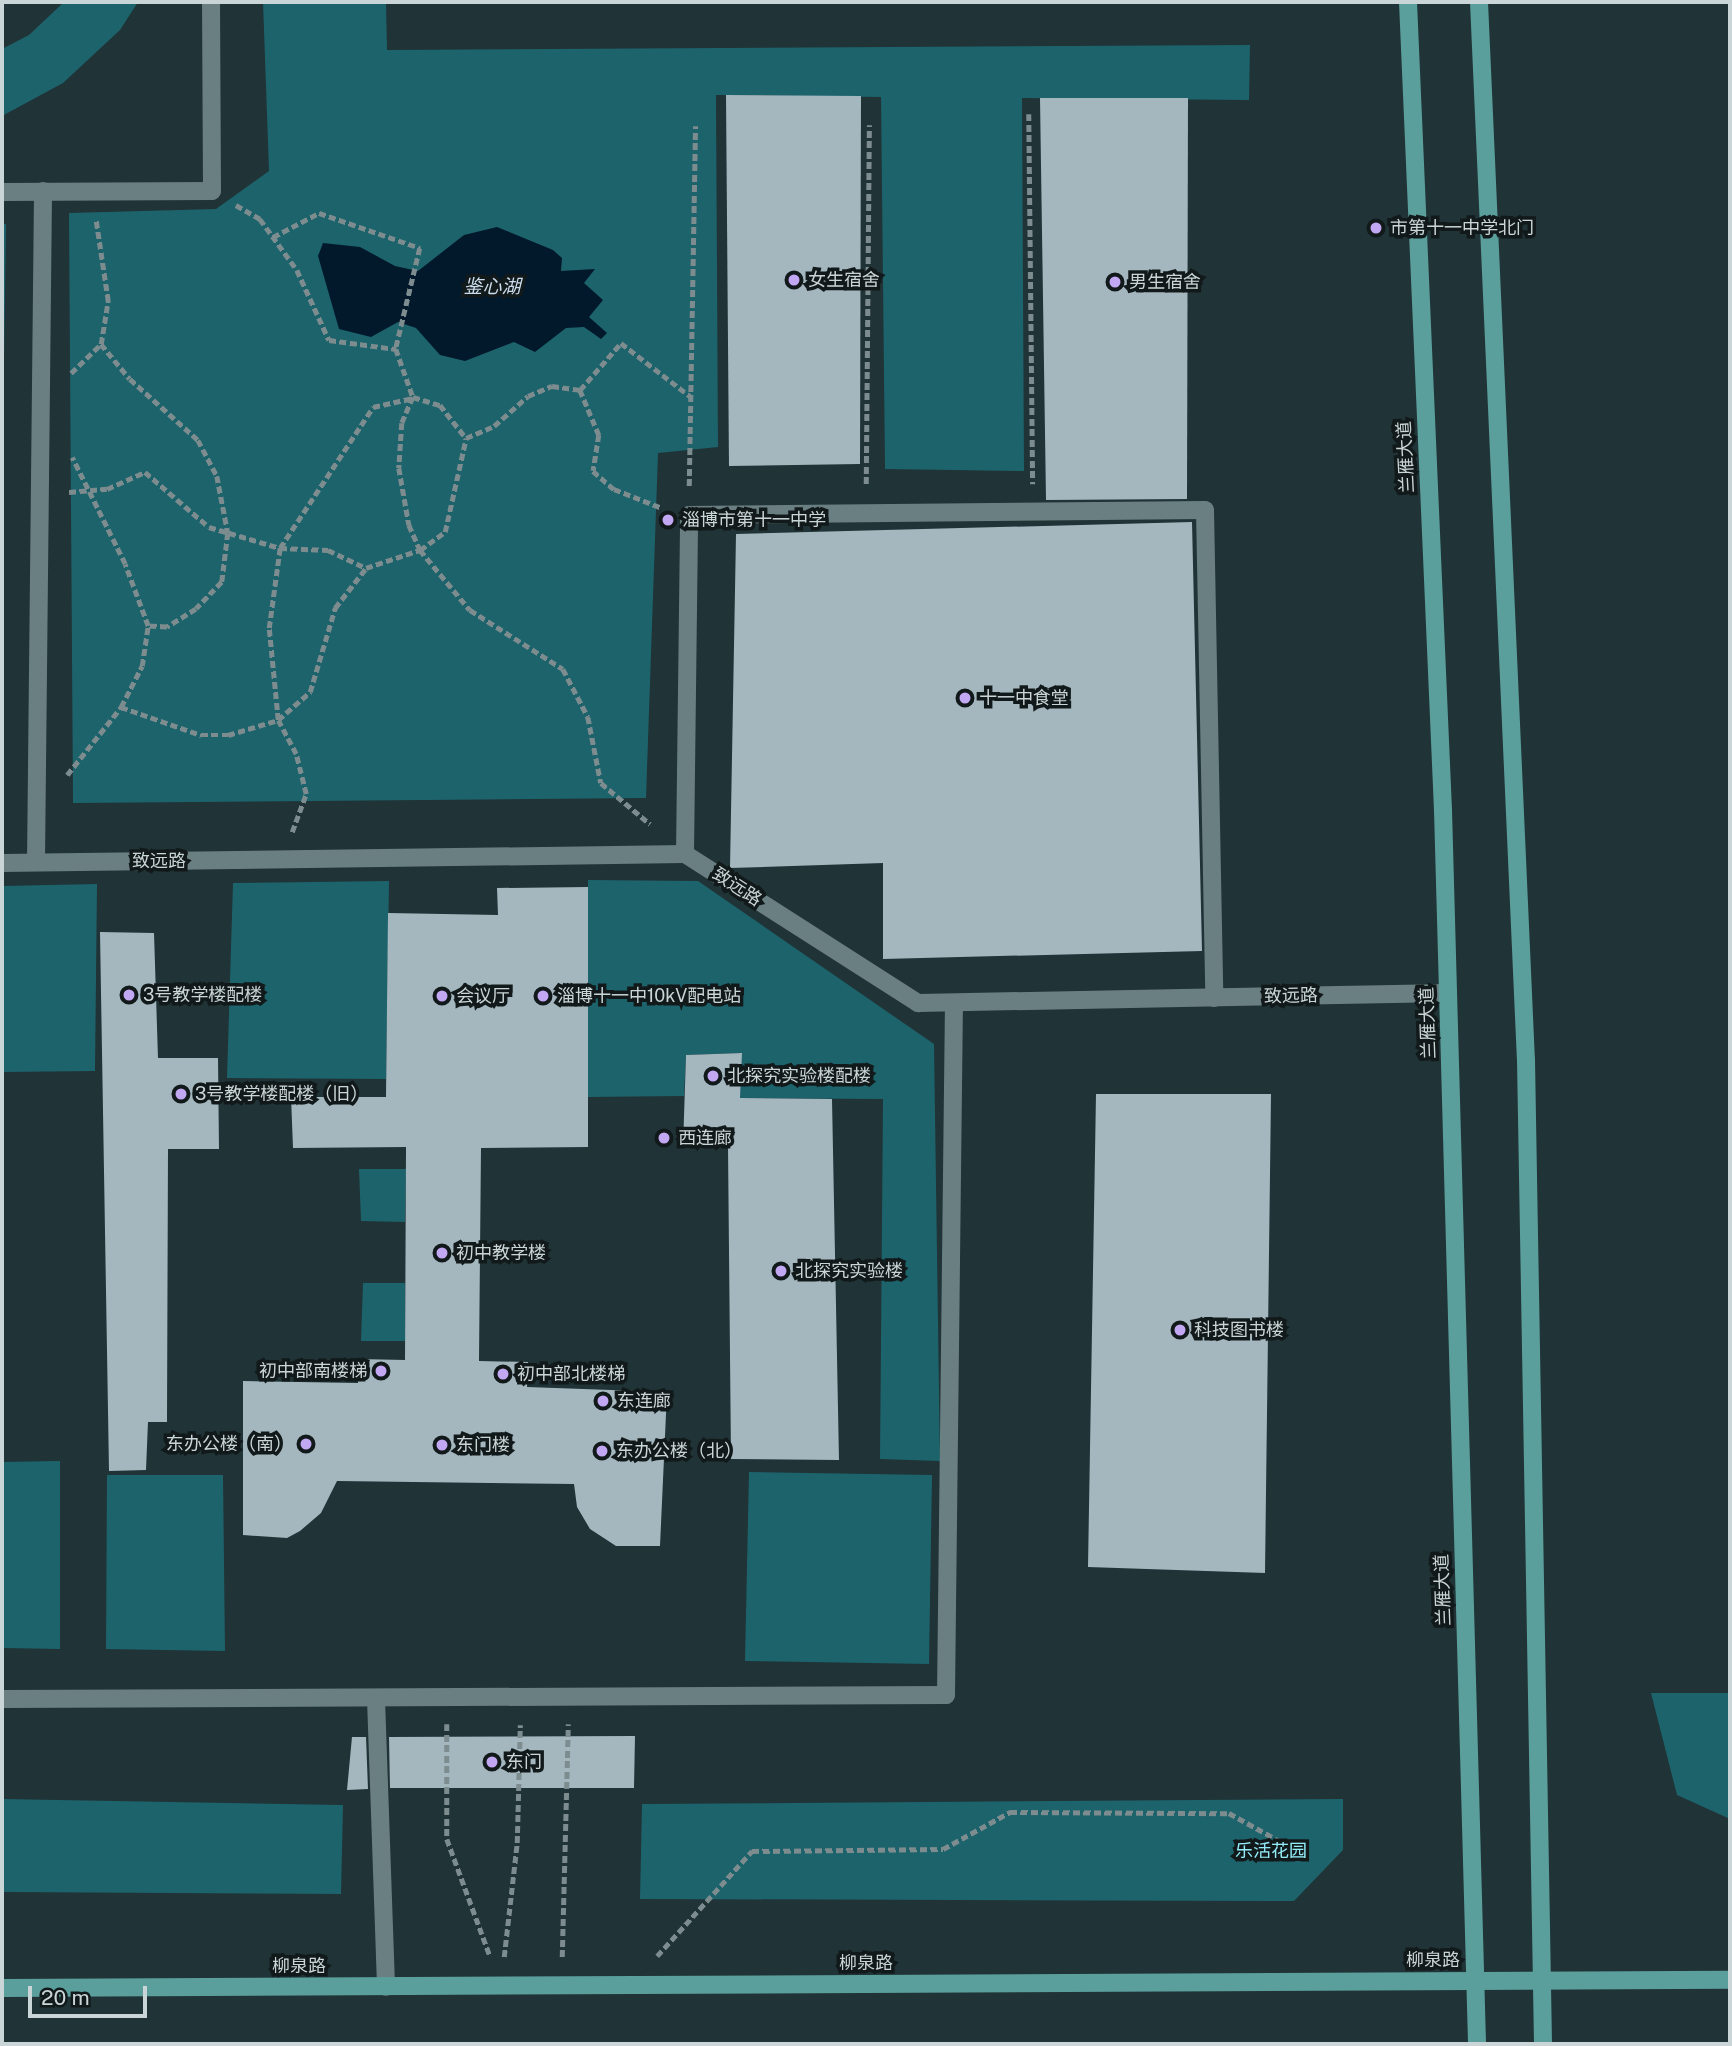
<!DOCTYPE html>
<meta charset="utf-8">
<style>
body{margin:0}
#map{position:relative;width:1732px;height:2046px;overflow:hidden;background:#203336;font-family:"Public Sans","Noto Sans SC",sans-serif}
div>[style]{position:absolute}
.green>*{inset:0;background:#1d636c}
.water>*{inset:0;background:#02192b}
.building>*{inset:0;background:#a4b7bf}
.path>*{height:4.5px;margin-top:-2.25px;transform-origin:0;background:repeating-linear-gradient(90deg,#7d8c8e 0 7px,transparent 0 10.5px)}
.minor>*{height:18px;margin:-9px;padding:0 9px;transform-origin:9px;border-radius:9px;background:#6a7f82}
.major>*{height:18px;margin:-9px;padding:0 9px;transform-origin:9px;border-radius:9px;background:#5a9f9c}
.dots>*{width:19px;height:19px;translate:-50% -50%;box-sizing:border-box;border:4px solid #11191a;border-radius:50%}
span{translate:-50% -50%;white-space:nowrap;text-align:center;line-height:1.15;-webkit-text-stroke:7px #11191a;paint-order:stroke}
.poi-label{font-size:18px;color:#cad5d7}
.left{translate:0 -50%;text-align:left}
.right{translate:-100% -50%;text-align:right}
.street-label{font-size:18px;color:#cad5d7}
.park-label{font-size:18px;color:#92ecf8}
.water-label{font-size:19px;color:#cbdded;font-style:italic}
.frame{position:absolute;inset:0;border:4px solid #cad5d7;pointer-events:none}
.scale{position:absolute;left:28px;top:1986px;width:119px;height:32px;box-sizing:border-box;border:4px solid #cad5d7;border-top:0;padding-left:9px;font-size:21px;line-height:24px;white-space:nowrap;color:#cad5d7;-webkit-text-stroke:5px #11191a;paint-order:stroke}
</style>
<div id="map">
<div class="green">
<i style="clip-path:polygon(64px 2px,138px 2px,120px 30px,63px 83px,2px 116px,2px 49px,29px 35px)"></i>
<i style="clip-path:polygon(263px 2px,386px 2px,387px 50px,1250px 45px,1249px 100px,1022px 98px,1024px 471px,885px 469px,881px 97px,716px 95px,718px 447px,658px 453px,646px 798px,73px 803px,69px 213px,216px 209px,269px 171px)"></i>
<i style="clip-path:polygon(2px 224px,6px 224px,2px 500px)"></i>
<i style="clip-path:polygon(588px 880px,698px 881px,934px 1044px,940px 1461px,880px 1459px,883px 1099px,740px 1098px,741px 1053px,686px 1055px,684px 1096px,588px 1097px)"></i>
<i style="clip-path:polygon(389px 881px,386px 1079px,227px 1078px,233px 883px)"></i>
<i style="clip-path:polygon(97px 884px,95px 1071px,2px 1072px,2px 886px)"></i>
<i style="clip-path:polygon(359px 1169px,406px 1169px,405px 1222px,361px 1221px)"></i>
<i style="clip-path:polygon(363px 1283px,405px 1283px,405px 1341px,361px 1341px)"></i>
<i style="clip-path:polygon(60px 1461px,60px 1649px,2px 1648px,2px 1462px)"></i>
<i style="clip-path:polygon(749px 1472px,932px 1475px,929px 1664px,745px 1661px)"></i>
<i style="clip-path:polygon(107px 1475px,223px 1475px,225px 1651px,106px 1649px)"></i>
<i style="clip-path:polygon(1651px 1693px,1730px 1693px,1730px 1819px,1677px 1795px)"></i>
<i style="clip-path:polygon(2px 1799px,343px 1805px,341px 1894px,2px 1892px)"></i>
<i style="clip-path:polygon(1343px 1799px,1343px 1850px,1294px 1901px,640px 1899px,642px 1804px)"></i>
</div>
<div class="water">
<i style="clip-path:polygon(497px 227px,553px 250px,562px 258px,561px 271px,595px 269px,584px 283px,603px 300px,589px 317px,607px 333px,601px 339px,584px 327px,566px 328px,535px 352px,514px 342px,465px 361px,440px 355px,416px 328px,398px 322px,371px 337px,339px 329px,318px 256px,323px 243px,360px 247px,395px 266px,418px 271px,464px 235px)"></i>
</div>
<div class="building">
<i style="clip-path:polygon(726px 95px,861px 96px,860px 464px,729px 466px)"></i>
<i style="clip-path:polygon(1040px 98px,1188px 98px,1187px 499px,1046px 500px)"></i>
<i style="clip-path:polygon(1192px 522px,1202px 951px,883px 959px,883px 863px,730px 868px,736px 534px)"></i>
<i style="clip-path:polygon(588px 887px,588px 1147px,481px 1148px,479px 1361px,528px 1362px,527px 1387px,667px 1392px,660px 1546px,616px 1546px,590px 1529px,577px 1507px,574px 1484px,337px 1481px,321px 1513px,300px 1531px,287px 1538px,243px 1535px,243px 1381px,358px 1383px,358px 1359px,405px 1360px,406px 1147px,293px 1148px,291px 1097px,386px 1097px,388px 913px,498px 915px,497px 888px)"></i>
<i style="clip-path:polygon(100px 932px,154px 933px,158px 1058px,218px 1058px,219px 1149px,168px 1149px,167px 1422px,148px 1422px,146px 1470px,109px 1471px)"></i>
<i style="clip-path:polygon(742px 1053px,740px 1098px,832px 1099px,839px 1460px,731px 1459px,728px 1147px,683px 1147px,686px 1055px)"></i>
<i style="clip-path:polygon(1096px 1094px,1271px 1094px,1265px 1573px,1088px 1567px)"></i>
<i style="clip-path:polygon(635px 1736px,634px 1788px,390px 1788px,389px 1737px)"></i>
<i style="clip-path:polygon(352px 1737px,366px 1737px,368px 1789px,347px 1790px)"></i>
</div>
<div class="path">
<i style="left:1029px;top:114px;width:370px;rotate:89.4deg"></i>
<i style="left:236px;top:205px;width:28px;rotate:30deg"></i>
<i style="left:260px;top:219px;width:63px;rotate:54deg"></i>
<i style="left:297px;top:270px;width:77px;rotate:65.4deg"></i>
<i style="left:329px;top:340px;width:68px;rotate:7.7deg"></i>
<i style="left:396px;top:349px;width:51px;rotate:70.5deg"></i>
<i style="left:413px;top:397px;width:28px;rotate:17deg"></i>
<i style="left:440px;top:405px;width:42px;rotate:51.8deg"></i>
<i style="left:466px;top:438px;width:30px;rotate:-23deg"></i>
<i style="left:494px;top:426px;width:45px;rotate:-41.4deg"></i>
<i style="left:528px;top:396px;width:26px;rotate:-23deg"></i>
<i style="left:552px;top:386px;width:28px;rotate:8deg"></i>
<i style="left:580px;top:390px;width:62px;rotate:-48.9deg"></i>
<i style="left:621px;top:343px;width:88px;rotate:37.6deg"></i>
<i style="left:273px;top:237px;width:52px;rotate:-27.6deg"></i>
<i style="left:319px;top:213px;width:107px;rotate:19.1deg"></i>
<i style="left:420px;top:248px;width:103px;rotate:103.5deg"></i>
<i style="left:101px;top:344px;width:45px;rotate:50.4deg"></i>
<i style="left:130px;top:379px;width:91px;rotate:41.9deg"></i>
<i style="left:198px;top:440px;width:41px;rotate:62.2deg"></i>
<i style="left:217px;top:476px;width:58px;rotate:79.1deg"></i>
<i style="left:228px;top:533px;width:49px;rotate:97deg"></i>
<i style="left:222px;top:582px;width:37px;rotate:134deg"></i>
<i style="left:196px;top:609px;width:34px;rotate:148deg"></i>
<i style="left:167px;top:627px;width:19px;rotate:-177deg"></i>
<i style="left:71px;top:373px;width:42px;rotate:-44deg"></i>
<i style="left:101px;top:344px;width:44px;rotate:-80.8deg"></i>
<i style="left:108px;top:301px;width:81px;rotate:-98.5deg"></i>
<i style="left:580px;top:390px;width:49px;rotate:67.1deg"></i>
<i style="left:599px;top:435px;width:36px;rotate:99deg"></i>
<i style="left:593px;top:471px;width:28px;rotate:41deg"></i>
<i style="left:614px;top:489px;width:52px;rotate:21.6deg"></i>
<i style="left:413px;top:397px;width:28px;rotate:113deg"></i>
<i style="left:402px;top:423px;width:45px;rotate:93.8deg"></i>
<i style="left:399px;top:468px;width:58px;rotate:80deg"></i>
<i style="left:409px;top:525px;width:27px;rotate:66deg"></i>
<i style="left:420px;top:550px;width:78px;rotate:50.2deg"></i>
<i style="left:470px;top:610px;width:110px;rotate:32.4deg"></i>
<i style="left:563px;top:669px;width:54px;rotate:62.5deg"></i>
<i style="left:588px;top:717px;width:67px;rotate:78.9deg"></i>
<i style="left:601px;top:783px;width:64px;rotate:39.9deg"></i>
<i style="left:866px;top:484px;width:359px;rotate:-89.5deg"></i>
<i style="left:689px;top:486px;width:360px;rotate:-89deg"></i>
<i style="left:69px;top:492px;width:38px;rotate:-5deg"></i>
<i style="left:107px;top:489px;width:42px;rotate:-24.1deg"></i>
<i style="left:145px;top:472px;width:84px;rotate:40.7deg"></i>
<i style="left:209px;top:527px;width:74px;rotate:16.5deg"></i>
<i style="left:280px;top:548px;width:48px;rotate:2.4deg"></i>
<i style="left:328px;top:550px;width:42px;rotate:25.3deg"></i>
<i style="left:121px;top:707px;width:85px;rotate:19.3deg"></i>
<i style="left:201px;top:735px;width:27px"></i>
<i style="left:228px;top:735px;width:52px;rotate:-16.7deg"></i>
<i style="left:278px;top:720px;width:43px;rotate:-41.2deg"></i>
<i style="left:310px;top:692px;width:88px;rotate:-73.4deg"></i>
<i style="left:335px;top:608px;width:51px;rotate:-52.2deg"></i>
<i style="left:366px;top:568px;width:57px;rotate:-18.4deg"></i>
<i style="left:420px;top:550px;width:31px;rotate:-36deg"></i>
<i style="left:445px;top:532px;width:96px;rotate:-77.4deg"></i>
<i style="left:67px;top:775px;width:87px;rotate:-51.5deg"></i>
<i style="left:121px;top:707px;width:46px;rotate:-62.9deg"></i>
<i style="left:142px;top:666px;width:40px;rotate:-81.5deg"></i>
<i style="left:148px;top:626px;width:66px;rotate:-110.4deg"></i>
<i style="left:125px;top:564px;width:119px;rotate:-116.4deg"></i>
<i style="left:292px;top:832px;width:40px;rotate:-69.8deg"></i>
<i style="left:306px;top:794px;width:41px;rotate:-104deg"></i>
<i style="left:296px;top:754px;width:38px;rotate:-118deg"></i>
<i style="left:278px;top:720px;width:92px;rotate:-95.6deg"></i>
<i style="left:269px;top:628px;width:81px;rotate:-82.2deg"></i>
<i style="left:280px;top:548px;width:169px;rotate:-56.6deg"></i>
<i style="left:373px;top:407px;width:41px;rotate:-12.7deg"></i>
<i style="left:447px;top:1724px;width:115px;rotate:90deg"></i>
<i style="left:447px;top:1839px;width:125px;rotate:69.8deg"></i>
<i style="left:657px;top:1956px;width:142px;rotate:-47.9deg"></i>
<i style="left:752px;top:1851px;width:191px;rotate:-0.6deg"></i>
<i style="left:943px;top:1849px;width:77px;rotate:-28.9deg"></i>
<i style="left:1010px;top:1812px;width:219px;rotate:0.3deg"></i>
<i style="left:1229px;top:1813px;width:90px;rotate:29.1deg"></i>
<i style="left:504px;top:1957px;width:115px;rotate:-83.5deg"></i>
<i style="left:517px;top:1843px;width:118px;rotate:-88.5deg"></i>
<i style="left:562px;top:1957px;width:233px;rotate:-88.5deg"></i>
</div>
<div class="minor">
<i style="left:2px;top:192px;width:210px;rotate:-0.3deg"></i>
<i style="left:212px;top:191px;width:189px;rotate:-90.3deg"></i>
<i style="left:685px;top:854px;width:339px;rotate:-89.3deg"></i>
<i style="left:689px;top:515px;width:516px;rotate:-0.56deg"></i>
<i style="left:1205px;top:510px;width:488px;rotate:88.9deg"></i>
<i style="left:36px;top:862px;width:671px;rotate:-89.4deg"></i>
<i style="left:2px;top:863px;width:683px;rotate:-0.75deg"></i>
<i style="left:685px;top:854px;width:277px;rotate:32.6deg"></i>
<i style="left:918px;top:1003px;width:530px;rotate:-1.08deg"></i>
<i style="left:2px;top:1699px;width:944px;rotate:-0.24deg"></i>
<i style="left:946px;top:1695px;width:692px;rotate:-89.34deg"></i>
<i style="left:376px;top:1699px;width:288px;rotate:88deg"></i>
</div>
<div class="major">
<i style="left:1408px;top:2px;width:809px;rotate:87.52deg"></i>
<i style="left:1443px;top:810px;width:1234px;rotate:88.42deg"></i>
<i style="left:1479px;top:2px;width:1059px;rotate:87.46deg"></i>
<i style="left:1526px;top:1060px;width:984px;rotate:89.01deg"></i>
<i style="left:2px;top:1988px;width:1728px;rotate:-0.27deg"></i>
</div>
<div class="dots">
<i style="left:1376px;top:228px;background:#c2a7f2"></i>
<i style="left:794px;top:280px;background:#c2a7f2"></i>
<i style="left:1115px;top:282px;background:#c2a7f2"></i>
<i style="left:668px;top:520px;background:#c2a7f2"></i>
<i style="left:965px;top:698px;background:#c2a7f2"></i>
<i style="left:129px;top:995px;background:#c2a7f2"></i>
<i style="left:442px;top:996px;background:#c2a7f2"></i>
<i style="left:543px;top:996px;background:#c2a7f2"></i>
<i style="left:713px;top:1076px;background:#c2a7f2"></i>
<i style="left:181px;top:1094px;background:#c2a7f2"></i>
<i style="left:664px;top:1138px;background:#c2a7f2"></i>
<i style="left:442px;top:1253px;background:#c2a7f2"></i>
<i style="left:781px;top:1271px;background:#c2a7f2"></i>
<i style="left:1180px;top:1330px;background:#c2a7f2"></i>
<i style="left:381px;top:1371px;background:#c2a7f2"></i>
<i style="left:503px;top:1374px;background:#c2a7f2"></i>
<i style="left:603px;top:1401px;background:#c2a7f2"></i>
<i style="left:306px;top:1444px;background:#c2a7f2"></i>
<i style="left:442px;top:1445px;background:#c2a7f2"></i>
<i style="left:602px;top:1451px;background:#c2a7f2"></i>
<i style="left:492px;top:1762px;background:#c2a7f2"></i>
</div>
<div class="poi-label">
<span class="left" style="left:1390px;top:228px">市第十一中学北门</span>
<span class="left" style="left:808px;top:280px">女生宿舍</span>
<span class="left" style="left:1129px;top:282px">男生宿舍</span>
<span class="left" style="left:682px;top:520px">淄博市第十一中学</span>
<span class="left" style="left:979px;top:698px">十一中食堂</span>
<span class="left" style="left:143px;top:995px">3号教学楼配楼</span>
<span class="left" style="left:456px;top:996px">会议厅</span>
<span class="left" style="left:557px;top:996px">淄博十一中10kV配电站</span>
<span class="left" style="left:727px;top:1076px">北探究实验楼配楼</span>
<span class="left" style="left:195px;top:1094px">3号教学楼配楼（旧）</span>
<span class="left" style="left:678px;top:1138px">西连廊</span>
<span class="left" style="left:456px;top:1253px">初中教学楼</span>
<span class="left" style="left:795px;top:1271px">北探究实验楼</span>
<span class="left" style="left:1194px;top:1330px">科技图书楼</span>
<span class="right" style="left:367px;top:1371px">初中部南楼梯</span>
<span class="left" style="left:517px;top:1374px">初中部北楼梯</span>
<span class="left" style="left:617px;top:1401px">东连廊</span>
<span class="right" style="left:292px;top:1444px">东办公楼（南）</span>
<span class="left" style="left:456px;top:1445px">东门楼</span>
<span class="left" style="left:616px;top:1451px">东办公楼（北）</span>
<span class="left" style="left:506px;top:1762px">东门</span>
</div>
<div class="street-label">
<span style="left:1406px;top:457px;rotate:-93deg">兰雁大道</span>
<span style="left:159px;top:861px">致远路</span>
<span style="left:737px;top:887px;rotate:33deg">致远路</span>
<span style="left:1291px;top:996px;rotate:-1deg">致远路</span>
<span style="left:1428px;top:1023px;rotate:-92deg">兰雁大道</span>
<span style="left:1443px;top:1590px;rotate:-92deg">兰雁大道</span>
<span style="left:1433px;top:1960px">柳泉路</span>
<span style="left:866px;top:1963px">柳泉路</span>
<span style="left:299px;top:1966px">柳泉路</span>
</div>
<div class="park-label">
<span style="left:1271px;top:1851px">乐活花园</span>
</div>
<div class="water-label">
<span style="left:492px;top:287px">鉴心湖</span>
</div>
<div class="frame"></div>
<div class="scale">20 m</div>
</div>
